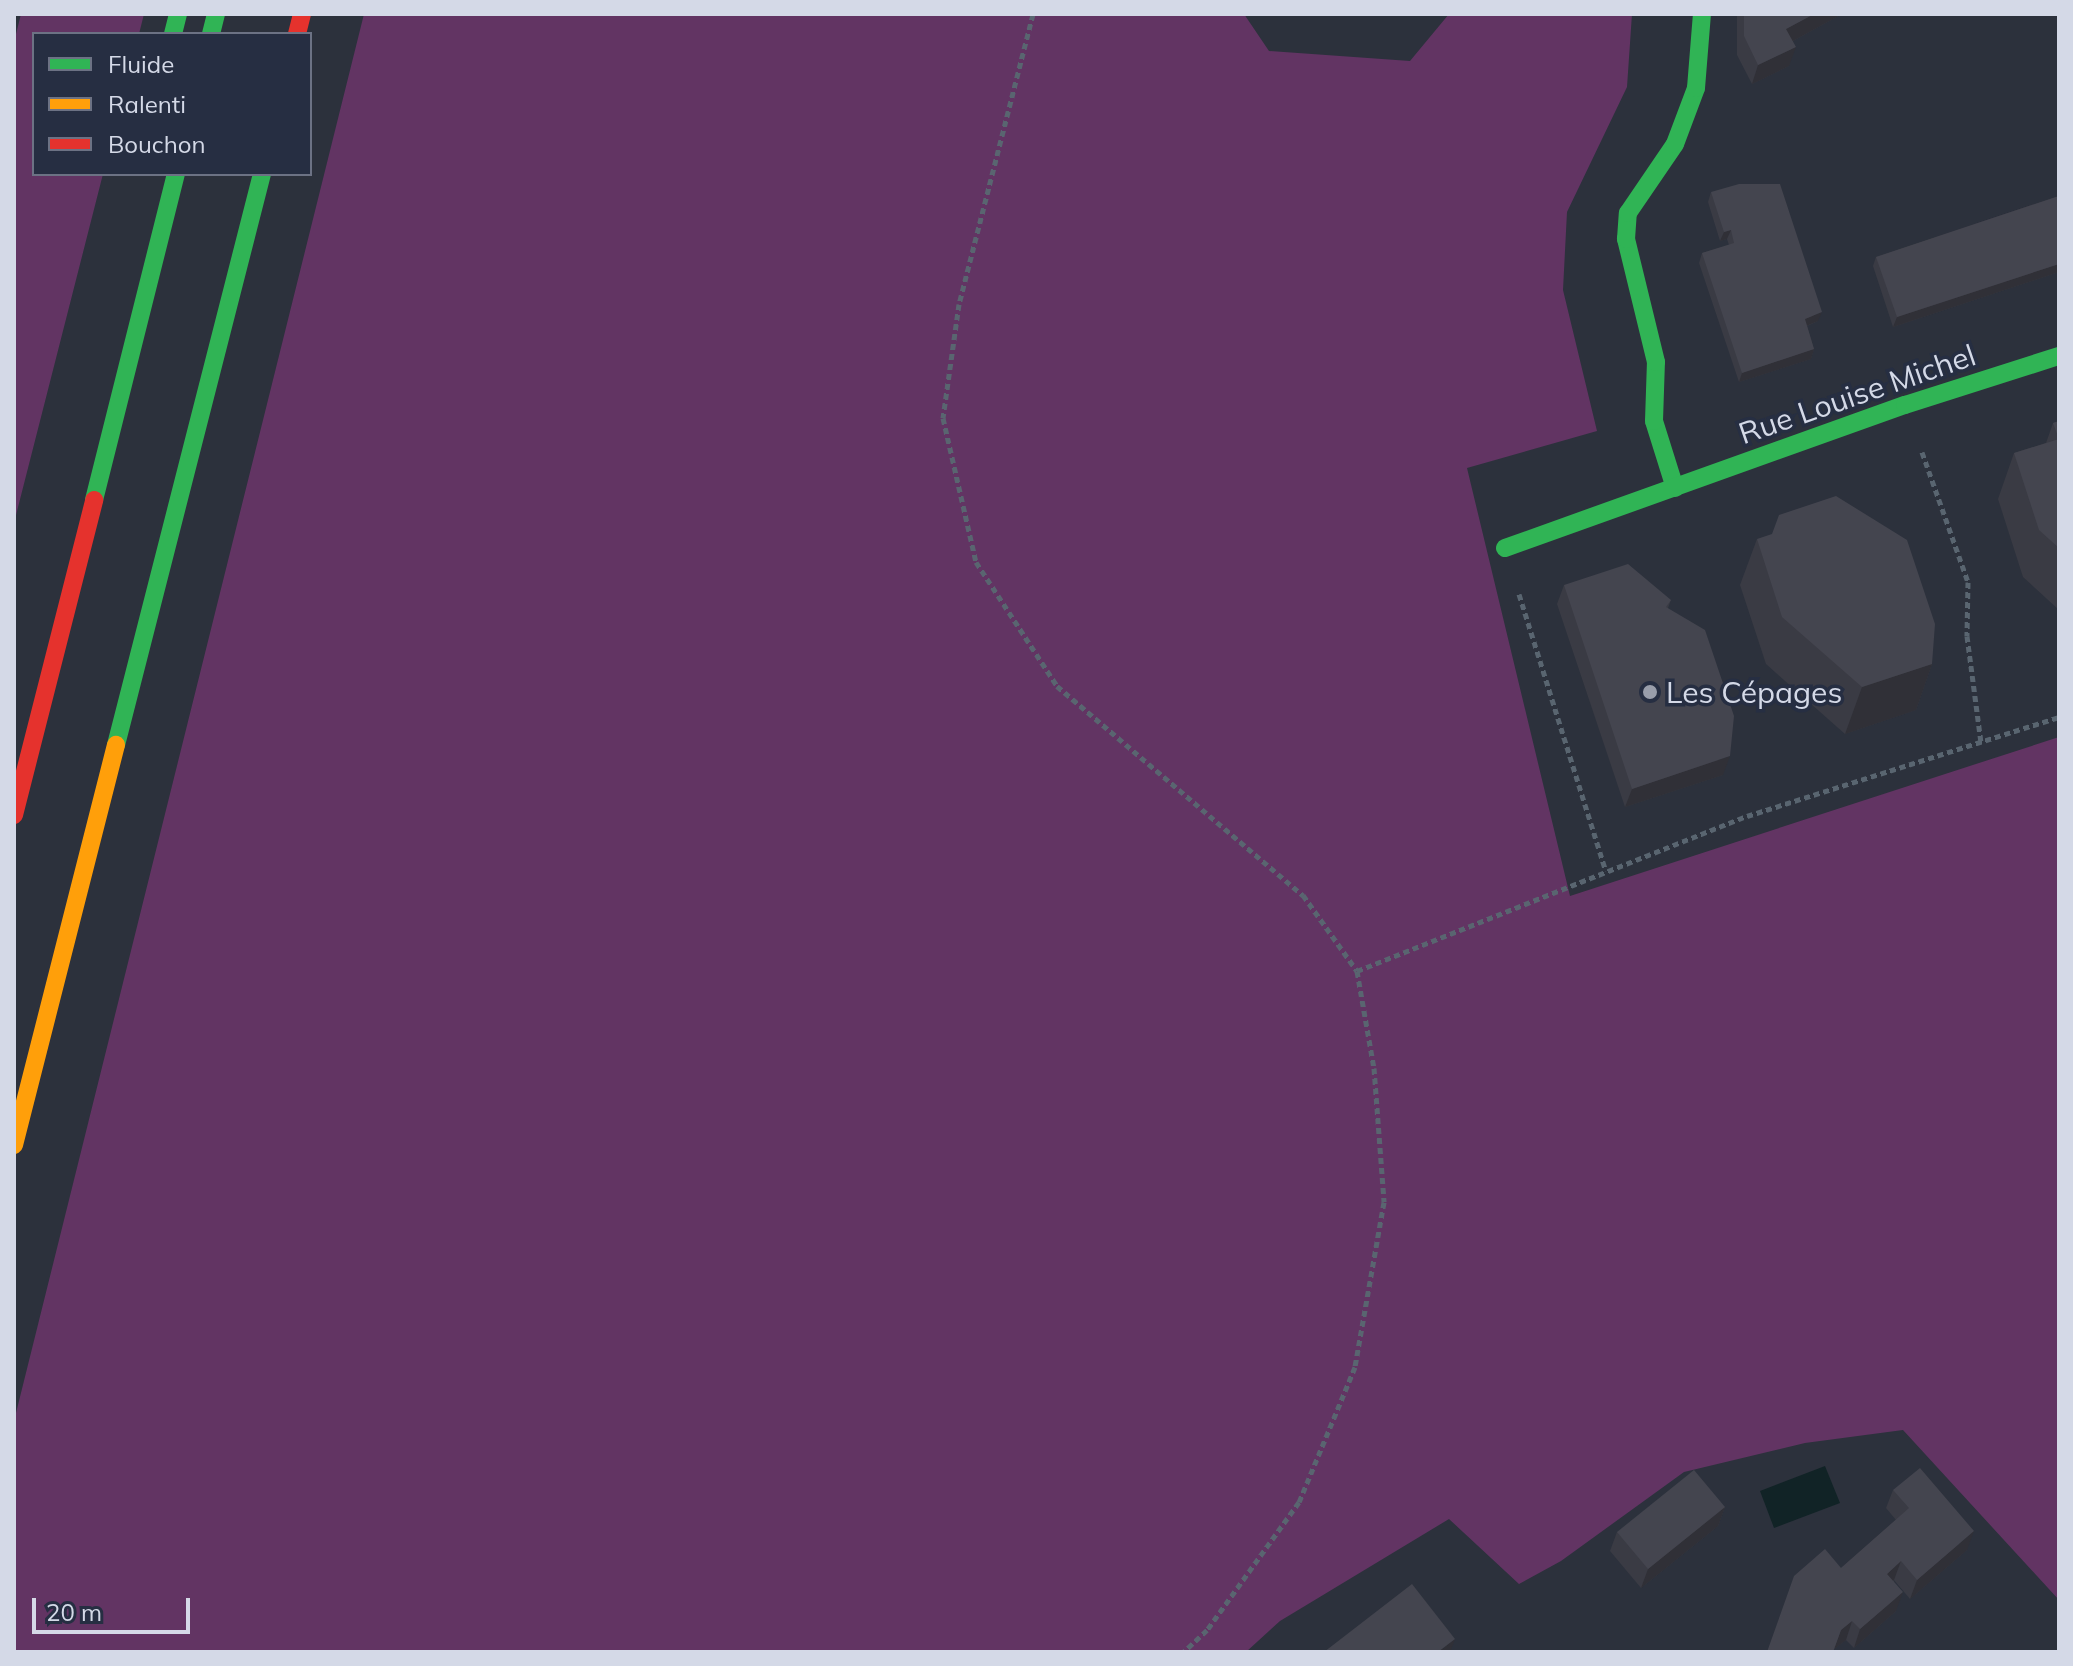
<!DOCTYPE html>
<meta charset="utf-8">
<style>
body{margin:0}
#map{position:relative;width:2073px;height:1666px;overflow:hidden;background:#2c313c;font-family:Mulish,sans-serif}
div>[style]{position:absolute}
.green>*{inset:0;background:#623463}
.water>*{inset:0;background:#112326}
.path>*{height:5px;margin-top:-2.5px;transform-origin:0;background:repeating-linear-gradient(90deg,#596570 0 6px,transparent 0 10px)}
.fast>*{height:18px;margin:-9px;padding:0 9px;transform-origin:9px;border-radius:9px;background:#30b455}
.slow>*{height:18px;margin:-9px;padding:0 9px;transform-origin:9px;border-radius:9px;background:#ff9f0a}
.jam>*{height:18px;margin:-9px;padding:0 9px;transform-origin:9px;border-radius:9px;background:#e5322d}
.wall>*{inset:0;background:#3a3b44}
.shaded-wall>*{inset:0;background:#303037}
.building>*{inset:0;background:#44454f}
.dots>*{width:22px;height:22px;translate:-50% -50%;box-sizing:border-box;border:4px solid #262e42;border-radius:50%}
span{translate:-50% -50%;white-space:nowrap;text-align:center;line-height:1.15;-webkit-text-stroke:7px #262e42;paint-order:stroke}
.street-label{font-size:30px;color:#d4d9e7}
.poi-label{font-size:30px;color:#d4d9e7}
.left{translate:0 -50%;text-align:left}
.frame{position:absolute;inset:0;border:16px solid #d4d9e7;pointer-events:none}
.legend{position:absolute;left:32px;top:32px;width:280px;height:144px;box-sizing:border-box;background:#262e42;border:2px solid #6c7284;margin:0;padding:10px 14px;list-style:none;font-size:24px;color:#d4d9e7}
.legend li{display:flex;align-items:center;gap:16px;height:40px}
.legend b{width:40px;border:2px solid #6c7284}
.scale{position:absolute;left:32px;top:1598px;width:158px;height:36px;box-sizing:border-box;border:4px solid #d4d9e7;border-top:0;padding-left:10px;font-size:24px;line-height:28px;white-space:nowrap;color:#d4d9e7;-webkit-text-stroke:6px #262e42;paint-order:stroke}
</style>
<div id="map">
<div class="green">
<i style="clip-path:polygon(21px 14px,144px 14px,139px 34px,34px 34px,34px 174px,103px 174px,14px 523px,14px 42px)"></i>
<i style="clip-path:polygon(364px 14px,1244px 14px,1269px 51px,1410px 61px,1449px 14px,1632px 14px,1627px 87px,1567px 212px,1563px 290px,1597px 431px,1467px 468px,1570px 896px,2059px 737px,2059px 1600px,1903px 1430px,1805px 1443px,1684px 1472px,1561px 1561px,1519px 1584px,1449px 1519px,1280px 1621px,1246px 1652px,14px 1652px,14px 1421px)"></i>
</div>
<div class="water">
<i style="clip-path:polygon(1825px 1466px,1840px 1503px,1774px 1528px,1760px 1491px)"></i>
</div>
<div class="path">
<i style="left:1033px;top:14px;width:299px;rotate:104.3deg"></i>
<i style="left:959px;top:304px;width:115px;rotate:98deg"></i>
<i style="left:943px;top:418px;width:148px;rotate:77.1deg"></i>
<i style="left:976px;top:562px;width:148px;rotate:56.8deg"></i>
<i style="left:1057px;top:686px;width:323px;rotate:40.4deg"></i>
<i style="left:1303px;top:895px;width:93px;rotate:54.6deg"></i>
<i style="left:1357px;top:971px;width:98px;rotate:80.1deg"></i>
<i style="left:1374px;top:1068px;width:134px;rotate:85.7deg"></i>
<i style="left:1384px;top:1202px;width:168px;rotate:100deg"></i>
<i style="left:1355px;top:1367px;width:146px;rotate:112.5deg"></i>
<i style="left:1299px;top:1502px;width:158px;rotate:125.7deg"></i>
<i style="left:1207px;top:1630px;width:33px;rotate:137deg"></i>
<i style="left:1922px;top:452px;width:138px;rotate:70.5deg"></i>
<i style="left:1968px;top:582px;width:54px;rotate:91.1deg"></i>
<i style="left:1967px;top:636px;width:107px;rotate:82.5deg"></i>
<i style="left:1519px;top:594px;width:290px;rotate:72.6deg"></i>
<i style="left:1357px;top:971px;width:420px;rotate:-21.7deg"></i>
<i style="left:1747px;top:816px;width:327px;rotate:-17.6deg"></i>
</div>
<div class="fast">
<i style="left:173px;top:34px;width:21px;rotate:-76deg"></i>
<i style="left:211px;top:34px;width:21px;rotate:-76deg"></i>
<i style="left:1675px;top:488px;width:70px;rotate:-107.4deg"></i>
<i style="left:1654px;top:421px;width:59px;rotate:-88.1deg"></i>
<i style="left:1656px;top:362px;width:127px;rotate:-103.7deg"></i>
<i style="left:1626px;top:239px;width:26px;rotate:-86deg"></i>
<i style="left:1628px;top:213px;width:83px;rotate:-55.7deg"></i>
<i style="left:1675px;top:144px;width:60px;rotate:-69.4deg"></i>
<i style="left:1696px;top:88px;width:74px;rotate:-85.4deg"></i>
<i style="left:94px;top:500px;width:336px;rotate:-75.9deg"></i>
<i style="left:1505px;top:548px;width:425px;rotate:-19.7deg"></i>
<i style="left:1905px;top:405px;width:162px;rotate:-17.7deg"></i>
<i style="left:116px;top:745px;width:589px;rotate:-75.66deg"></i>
</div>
<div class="slow">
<i style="left:14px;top:1145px;width:413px;rotate:-75.7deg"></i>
</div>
<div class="jam">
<i style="left:297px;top:34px;width:21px;rotate:-76deg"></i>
<i style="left:14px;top:815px;width:325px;rotate:-75.7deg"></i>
</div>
<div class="wall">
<i style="clip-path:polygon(1737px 14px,1842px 14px,1793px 41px,1789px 66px,1752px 84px,1737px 55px)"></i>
<i style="clip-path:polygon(1711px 192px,1818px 321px,1807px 326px,1814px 349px,1811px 359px,1739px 382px,1699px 263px,1702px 253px,1729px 245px,1727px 239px,1720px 241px,1708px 202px)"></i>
<i style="clip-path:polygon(2059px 196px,2059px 272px,1893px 327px,1873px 266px,1876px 257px)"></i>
<i style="clip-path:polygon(2059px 421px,2059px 610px,2023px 577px,1998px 499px,2014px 453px,2046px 443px,2053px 423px)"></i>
<i style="clip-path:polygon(1757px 539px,1932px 664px,1916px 710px,1845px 734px,1766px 664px,1740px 585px)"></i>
<i style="clip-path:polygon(1564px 585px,1671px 600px,1668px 608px,1723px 775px,1625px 807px,1557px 604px)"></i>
<i style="clip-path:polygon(1893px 1490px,1967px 1550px,1910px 1599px,1894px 1580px,1896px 1611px,1854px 1648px,1846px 1640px,1834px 1649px,1841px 1568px,1896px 1520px,1886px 1508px)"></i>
<i style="clip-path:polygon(1725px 1507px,1718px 1526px,1641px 1588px,1610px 1551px,1617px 1532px)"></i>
</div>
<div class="shaded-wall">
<i style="clip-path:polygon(1814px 14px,1842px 14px,1780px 48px,1786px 29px)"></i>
<i style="clip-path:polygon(1796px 47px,1789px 66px,1752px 84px,1758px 65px)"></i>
<i style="clip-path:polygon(1731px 230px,1727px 239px,1720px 241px,1724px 232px)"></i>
<i style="clip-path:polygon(2059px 264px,2059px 272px,1893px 327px,1897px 317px)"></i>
<i style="clip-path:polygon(1822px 312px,1818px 321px,1801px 328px,1805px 319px)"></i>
<i style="clip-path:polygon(1814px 349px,1811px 359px,1739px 382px,1742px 373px)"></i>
<i style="clip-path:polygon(1932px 664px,1916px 710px,1845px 734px,1862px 687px)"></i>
<i style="clip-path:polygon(1730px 756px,1723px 775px,1625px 807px,1632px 789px)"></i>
<i style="clip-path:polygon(1725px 1507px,1718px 1526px,1641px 1588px,1648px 1569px)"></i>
<i style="clip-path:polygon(1974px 1531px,1967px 1550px,1910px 1599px,1917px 1580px)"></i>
<i style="clip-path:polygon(1901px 1561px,1894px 1580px,1880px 1593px,1887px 1574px)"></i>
<i style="clip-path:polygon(1903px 1592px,1896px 1611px,1854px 1648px,1860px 1629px)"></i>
<i style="clip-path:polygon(1852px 1621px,1846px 1640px,1834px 1649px,1841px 1630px)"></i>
<i style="clip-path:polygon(1455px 1639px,1450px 1652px,1438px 1652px)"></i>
</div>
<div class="building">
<i style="clip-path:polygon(1744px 14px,1814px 14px,1786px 29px,1796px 47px,1758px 65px,1744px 36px)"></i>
<i style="clip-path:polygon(1739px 184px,1780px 184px,1822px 312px,1805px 319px,1814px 349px,1742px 373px,1702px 253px,1734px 243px,1731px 230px,1724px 232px,1711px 192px)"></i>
<i style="clip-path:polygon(2059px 196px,2059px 264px,1897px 317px,1876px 257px)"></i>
<i style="clip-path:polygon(2059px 421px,2059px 439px,2053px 423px)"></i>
<i style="clip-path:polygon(2059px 439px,2059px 548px,2039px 530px,2014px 453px)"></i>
<i style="clip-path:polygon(1836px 496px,1907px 540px,1935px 624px,1932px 664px,1862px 687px,1782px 617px,1757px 539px,1772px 534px,1779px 515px)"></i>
<i style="clip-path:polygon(1628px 564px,1671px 600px,1666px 607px,1705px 630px,1734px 716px,1730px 756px,1632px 789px,1564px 585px)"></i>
<i style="clip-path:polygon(1920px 1468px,1974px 1531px,1917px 1580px,1901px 1561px,1887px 1574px,1903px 1592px,1860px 1629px,1852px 1621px,1841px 1630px,1833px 1652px,1767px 1652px,1794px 1576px,1825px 1549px,1841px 1568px,1909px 1508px,1893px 1490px)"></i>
<i style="clip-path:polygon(1694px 1470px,1725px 1507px,1648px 1569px,1617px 1532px)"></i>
<i style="clip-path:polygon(1412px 1584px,1455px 1639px,1438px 1652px,1324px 1652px)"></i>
</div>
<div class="dots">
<i style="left:1650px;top:692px;background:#999eab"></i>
</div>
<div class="street-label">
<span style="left:1857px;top:394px;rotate:-19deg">Rue Louise Michel</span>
</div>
<div class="poi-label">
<span class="left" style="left:1666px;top:692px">Les Cépages</span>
</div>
<div class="frame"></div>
<ul class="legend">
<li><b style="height:10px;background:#30b455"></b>Fluide</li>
<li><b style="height:10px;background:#ff9f0a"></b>Ralenti</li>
<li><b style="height:10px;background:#e5322d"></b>Bouchon</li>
</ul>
<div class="scale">20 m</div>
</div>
